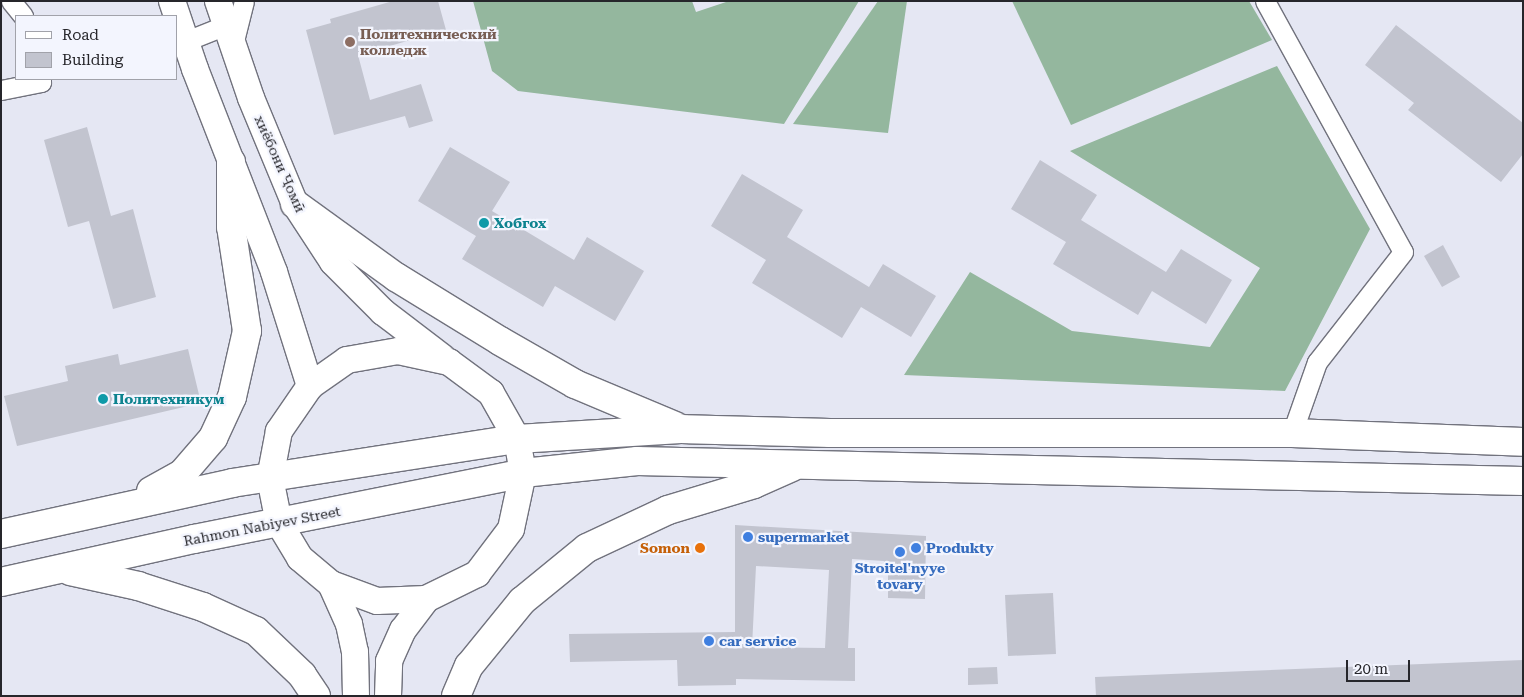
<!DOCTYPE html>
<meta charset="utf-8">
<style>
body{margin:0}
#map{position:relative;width:1524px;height:697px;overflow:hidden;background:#e5e7f3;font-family:"Roboto Serif",serif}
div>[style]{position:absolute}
.forest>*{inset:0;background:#94b79e}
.building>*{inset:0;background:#c2c4cf}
.roads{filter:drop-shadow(1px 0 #71727d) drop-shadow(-1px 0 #71727d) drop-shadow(0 1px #71727d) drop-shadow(0 -1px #71727d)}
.street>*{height:19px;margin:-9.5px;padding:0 9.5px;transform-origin:9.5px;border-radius:9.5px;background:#fff}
.secondary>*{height:26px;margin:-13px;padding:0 13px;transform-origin:13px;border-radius:13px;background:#fff}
.primary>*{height:28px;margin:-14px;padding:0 14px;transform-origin:14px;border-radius:14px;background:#fff}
.dots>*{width:14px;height:14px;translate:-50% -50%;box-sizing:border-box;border:2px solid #f3f5fe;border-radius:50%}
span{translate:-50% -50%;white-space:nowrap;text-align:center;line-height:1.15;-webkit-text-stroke:4.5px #f3f5fe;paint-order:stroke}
.education-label{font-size:14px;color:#785e54;font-weight:700}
.left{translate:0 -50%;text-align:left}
.street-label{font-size:14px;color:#26262b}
.culture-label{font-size:14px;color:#0d838f;font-weight:700}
.shop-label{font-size:14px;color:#366cbe;font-weight:700}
.food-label{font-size:14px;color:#c56008;font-weight:700}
.right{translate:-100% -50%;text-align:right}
.frame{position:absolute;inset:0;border:2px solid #26262b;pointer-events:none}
.legend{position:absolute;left:15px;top:15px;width:162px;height:65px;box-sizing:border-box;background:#f3f5fe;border:1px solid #a1a2aa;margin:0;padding:6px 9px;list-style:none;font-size:15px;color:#26262b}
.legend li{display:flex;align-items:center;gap:10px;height:25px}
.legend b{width:25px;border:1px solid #a1a2aa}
.scale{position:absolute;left:1346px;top:660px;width:64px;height:22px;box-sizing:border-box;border:2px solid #26262b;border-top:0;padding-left:6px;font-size:15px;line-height:18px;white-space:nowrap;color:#26262b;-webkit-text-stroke:4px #f3f5fe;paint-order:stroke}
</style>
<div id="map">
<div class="forest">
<i style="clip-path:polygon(473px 1px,692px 1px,696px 12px,729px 1px,859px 1px,784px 124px,518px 91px,492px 71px)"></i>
<i style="clip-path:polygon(878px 1px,907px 1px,888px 133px,793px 124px)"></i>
<i style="clip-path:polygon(1012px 1px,1249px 1px,1272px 40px,1071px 125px)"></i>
<i style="clip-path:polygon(1277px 66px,1370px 229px,1285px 391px,904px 375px,970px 272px,1072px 331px,1210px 347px,1260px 268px,1070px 151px)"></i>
</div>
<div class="building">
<i style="clip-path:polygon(393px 1px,438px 1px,446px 30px,358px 55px,370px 100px,421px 84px,433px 121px,409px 128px,405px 116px,334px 135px,306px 30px,331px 23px,330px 19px)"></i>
<i style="clip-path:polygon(1396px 25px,1523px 123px,1523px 154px,1501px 182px,1408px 110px,1414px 103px,1365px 65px)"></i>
<i style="clip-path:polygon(87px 127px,111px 216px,133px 209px,156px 297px,113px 309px,89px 221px,68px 227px,44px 140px)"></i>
<i style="clip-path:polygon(450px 147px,510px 182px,492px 211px,574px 260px,587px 237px,644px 271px,615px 321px,555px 286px,543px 307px,462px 259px,476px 236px,418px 201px)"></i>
<i style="clip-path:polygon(1040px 160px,1097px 195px,1081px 220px,1166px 272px,1181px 249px,1232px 280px,1206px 324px,1152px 291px,1138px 315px,1053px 264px,1066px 242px,1011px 209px)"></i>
<i style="clip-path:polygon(742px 174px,803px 210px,787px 237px,869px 287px,883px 264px,936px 296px,911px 337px,861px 307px,842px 338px,752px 283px,766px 260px,711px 226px)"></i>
<i style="clip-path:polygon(1443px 245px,1460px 277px,1442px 287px,1424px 256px)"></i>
<i style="clip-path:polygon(188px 349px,201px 403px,17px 446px,4px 396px,68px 381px,65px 366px,118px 354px,120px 365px)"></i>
<i style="clip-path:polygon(evenodd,735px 525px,926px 536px,925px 599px,888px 598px,888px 574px,883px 574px,884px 561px,852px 559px,848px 648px,855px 648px,855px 681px,736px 679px,736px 685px,678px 686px,677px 660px,570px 662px,569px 634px,735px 632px,735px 525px,756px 566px,829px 570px,825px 648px,752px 647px,756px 566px)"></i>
<i style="clip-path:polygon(1053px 593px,1056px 654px,1008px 656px,1005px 595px)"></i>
<i style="clip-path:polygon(1523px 660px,1523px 696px,1096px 696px,1095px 677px)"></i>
<i style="clip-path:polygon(997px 667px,998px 684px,968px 685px,968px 668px)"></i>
</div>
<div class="roads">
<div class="street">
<i style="left:11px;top:1px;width:19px;rotate:51deg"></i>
<i style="left:1265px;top:1px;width:286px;rotate:61.2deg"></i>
<i style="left:1403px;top:252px;width:140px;rotate:128deg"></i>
<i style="left:1317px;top:362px;width:75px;rotate:109.4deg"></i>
<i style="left:176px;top:45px;width:54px;rotate:-21.8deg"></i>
<i style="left:233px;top:45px;width:45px;rotate:-76deg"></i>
<i style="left:1px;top:90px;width:41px;rotate:-11.3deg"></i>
<i style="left:41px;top:82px;width:3px;rotate:-108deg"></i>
</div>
<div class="secondary">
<i style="left:172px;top:1px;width:72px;rotate:71.3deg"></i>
<i style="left:195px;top:69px;width:218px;rotate:68.7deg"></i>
<i style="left:274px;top:272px;width:120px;rotate:72.5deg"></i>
<i style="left:218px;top:1px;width:102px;rotate:71.2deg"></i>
<i style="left:251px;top:98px;width:115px;rotate:67.5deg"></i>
<i style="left:295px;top:204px;width:69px;rotate:56.8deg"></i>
<i style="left:333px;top:262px;width:71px;rotate:45deg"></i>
<i style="left:383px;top:312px;width:74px;rotate:37.3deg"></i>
<i style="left:331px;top:584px;width:49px;rotate:20.3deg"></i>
<i style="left:377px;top:601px;width:49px;rotate:-2.3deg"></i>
<i style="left:426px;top:599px;width:57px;rotate:-26.1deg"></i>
<i style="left:477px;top:574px;width:56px;rotate:-52.9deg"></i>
<i style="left:511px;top:529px;width:57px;rotate:-77.9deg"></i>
<i style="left:523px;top:473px;width:35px;rotate:-100deg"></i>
<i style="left:517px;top:439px;width:53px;rotate:-119.5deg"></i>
<i style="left:491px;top:393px;width:52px;rotate:-143.6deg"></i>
<i style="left:449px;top:362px;width:52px;rotate:-167.8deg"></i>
<i style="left:398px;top:351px;width:52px;rotate:170deg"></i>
<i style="left:347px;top:360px;width:45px;rotate:144.9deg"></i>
<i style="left:310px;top:386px;width:55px;rotate:124.6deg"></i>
<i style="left:279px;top:431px;width:48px;rotate:100.8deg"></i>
<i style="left:270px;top:478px;width:46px;rotate:78.7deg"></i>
<i style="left:279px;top:523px;width:41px;rotate:59deg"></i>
<i style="left:300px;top:558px;width:40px;rotate:40deg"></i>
<i style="left:331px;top:584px;width:44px;rotate:65.8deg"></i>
<i style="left:349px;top:624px;width:29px;rotate:78deg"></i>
<i style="left:355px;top:652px;width:44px;rotate:88.7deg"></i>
<i style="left:388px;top:696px;width:35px;rotate:-88deg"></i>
<i style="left:389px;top:661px;width:34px;rotate:-66deg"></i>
<i style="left:403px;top:630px;width:39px;rotate:-53deg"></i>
</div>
<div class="primary">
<i style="left:295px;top:204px;width:125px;rotate:35.9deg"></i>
<i style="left:396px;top:277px;width:122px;rotate:31.6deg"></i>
<i style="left:500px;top:341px;width:86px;rotate:29.8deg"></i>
<i style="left:575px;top:384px;width:108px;rotate:22.8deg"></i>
<i style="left:151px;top:491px;width:35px;rotate:-29deg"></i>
<i style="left:182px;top:474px;width:48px;rotate:-49.3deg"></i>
<i style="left:213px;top:438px;width:45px;rotate:-65.1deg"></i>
<i style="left:232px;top:397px;width:68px;rotate:-77.2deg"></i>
<i style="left:247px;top:331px;width:105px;rotate:-98.7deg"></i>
<i style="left:231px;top:227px;width:65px;rotate:-90deg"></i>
<i style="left:1px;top:534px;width:237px;rotate:-12.4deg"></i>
<i style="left:232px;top:483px;width:288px;rotate:-8.8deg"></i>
<i style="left:517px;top:439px;width:164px;rotate:-3.5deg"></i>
<i style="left:681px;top:429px;width:149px;rotate:1.5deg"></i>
<i style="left:830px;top:433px;width:462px"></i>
<i style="left:1292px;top:433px;width:231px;rotate:2.2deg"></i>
<i style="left:70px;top:571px;width:70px;rotate:12.4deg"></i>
<i style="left:138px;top:586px;width:68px;rotate:17.9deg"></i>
<i style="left:203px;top:607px;width:58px;rotate:24.4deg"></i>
<i style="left:256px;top:631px;width:64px;rotate:43.7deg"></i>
<i style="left:302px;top:675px;width:25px;rotate:56deg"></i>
<i style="left:1px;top:582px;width:198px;rotate:-12.6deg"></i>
<i style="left:194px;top:539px;width:336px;rotate:-11.3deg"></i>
<i style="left:523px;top:473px;width:115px;rotate:-6deg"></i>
<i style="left:637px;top:461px;width:886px;rotate:1.29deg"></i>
<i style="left:456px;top:696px;width:33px;rotate:-67deg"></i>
<i style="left:469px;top:666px;width:84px;rotate:-50.8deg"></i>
<i style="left:522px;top:601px;width:84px;rotate:-39.2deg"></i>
<i style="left:587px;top:548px;width:89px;rotate:-25.1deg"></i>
<i style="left:668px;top:510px;width:90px;rotate:-16.8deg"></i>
<i style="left:754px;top:484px;width:42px;rotate:-24.1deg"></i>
</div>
</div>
<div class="dots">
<i style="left:350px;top:42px;background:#8d6e63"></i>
<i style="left:484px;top:223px;background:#0f9aa8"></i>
<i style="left:103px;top:399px;background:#0f9aa8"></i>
<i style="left:748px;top:537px;background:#3f7fe0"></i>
<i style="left:700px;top:548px;background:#e8710a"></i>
<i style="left:916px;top:548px;background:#3f7fe0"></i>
<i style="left:900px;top:552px;background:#3f7fe0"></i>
<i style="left:709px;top:641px;background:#3f7fe0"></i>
</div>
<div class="education-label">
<span class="left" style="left:360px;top:42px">Политехнический<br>колледж</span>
</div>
<div class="street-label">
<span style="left:280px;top:164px;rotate:66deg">хиёбони Ҷомӣ</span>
<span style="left:262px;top:526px;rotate:-11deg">Rahmon Nabiyev Street</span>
</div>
<div class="culture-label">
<span class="left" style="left:494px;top:223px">Хобгох</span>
<span class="left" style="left:113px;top:399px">Политехникум</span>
</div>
<div class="shop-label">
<span class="left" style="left:758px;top:537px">supermarket</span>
<span class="left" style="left:926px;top:548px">Produkty</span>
<span style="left:900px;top:576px">Stroitel'nyye<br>tovary</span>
<span class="left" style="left:719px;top:641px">car service</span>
</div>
<div class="food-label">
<span class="right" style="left:690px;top:548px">Somon</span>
</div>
<div class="frame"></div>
<ul class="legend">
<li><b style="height:6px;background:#fff"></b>Road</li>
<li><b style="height:14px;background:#c2c4cf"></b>Building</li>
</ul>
<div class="scale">20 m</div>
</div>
